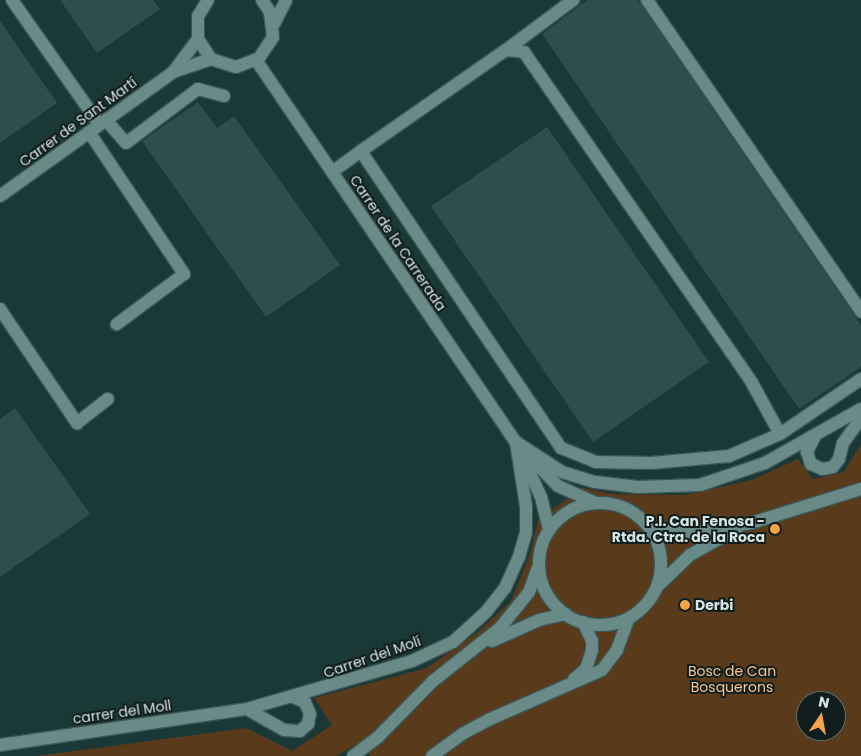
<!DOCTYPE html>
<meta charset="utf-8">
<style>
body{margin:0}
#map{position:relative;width:861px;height:756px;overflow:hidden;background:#1a3836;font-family:Poppins,sans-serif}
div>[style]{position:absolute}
.green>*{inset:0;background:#593b1b}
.building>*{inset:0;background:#2f4d4b}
.roads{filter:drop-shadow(1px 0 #3c5655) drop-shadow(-1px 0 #3c5655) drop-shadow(0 1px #3c5655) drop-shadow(0 -1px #3c5655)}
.minor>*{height:12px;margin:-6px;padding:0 6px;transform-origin:6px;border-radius:6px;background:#698a87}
.minor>.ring{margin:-6px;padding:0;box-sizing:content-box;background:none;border:12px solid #698a87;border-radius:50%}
.dots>*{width:14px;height:14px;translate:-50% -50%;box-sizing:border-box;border:2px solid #101d1c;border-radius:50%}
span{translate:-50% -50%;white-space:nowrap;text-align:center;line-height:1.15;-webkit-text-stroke:4px #101d1c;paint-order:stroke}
.street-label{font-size:14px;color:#d4e5e3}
.poi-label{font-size:14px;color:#d4e5e3;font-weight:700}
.right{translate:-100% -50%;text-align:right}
.left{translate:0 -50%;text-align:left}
.park-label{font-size:14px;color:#f9c592}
.north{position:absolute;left:796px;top:691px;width:50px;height:50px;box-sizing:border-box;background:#101d1c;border:1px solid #5e6d6c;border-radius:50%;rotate:12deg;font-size:14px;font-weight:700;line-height:20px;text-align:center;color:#d4e5e3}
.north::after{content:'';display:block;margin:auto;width:18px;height:22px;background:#f6a246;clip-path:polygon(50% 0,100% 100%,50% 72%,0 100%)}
</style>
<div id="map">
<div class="green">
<i style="clip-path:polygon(evenodd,861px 444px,861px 756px,370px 756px,361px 742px,336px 756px,37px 756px,246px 728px,292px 751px,332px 725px,314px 698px,427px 668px,479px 631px,511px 601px,530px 554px,538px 520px,582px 488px,614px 494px,685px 495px,752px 480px,798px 459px,813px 479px,844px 472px,861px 444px,806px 701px,836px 701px,836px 731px,806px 731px,806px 701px)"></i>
</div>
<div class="building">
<i style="clip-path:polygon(60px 0,153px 0,160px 9px,97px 53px)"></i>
<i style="clip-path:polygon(587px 0,638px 0,861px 325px,861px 367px,799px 409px,542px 34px)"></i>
<i style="clip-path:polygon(0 21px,57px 103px,0 143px)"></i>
<i style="clip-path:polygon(198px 102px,217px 128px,234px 116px,340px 265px,266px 317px,142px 141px)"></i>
<i style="clip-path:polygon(547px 127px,709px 362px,593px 442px,431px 206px)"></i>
<i style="clip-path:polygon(15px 408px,90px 514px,0 577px,0 419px)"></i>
</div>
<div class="roads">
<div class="minor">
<i style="left:12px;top:0;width:151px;rotate:54.9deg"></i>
<i style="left:208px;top:0;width:19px;rotate:122deg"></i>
<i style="left:198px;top:16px;width:23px;rotate:90deg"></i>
<i style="left:198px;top:39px;width:24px;rotate:57deg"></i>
<i style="left:211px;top:59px;width:26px;rotate:18deg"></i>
<i style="left:236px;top:67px;width:25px;rotate:-21deg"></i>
<i style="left:259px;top:58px;width:25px;rotate:-56deg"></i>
<i style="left:273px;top:37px;width:25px;rotate:-97deg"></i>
<i style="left:270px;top:12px;width:14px;rotate:-124deg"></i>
<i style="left:647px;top:0;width:378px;rotate:55.5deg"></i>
<i style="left:274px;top:24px;width:27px;rotate:-63deg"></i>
<i style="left:506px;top:50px;width:84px;rotate:-36.7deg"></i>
<i style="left:256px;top:60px;width:462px;rotate:55.8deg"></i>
<i style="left:516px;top:442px;width:60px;rotate:65.6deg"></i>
<i style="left:541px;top:497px;width:34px;rotate:76deg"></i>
<i style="left:173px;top:72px;width:41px;rotate:-52.9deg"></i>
<i style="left:106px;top:120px;width:30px;rotate:49deg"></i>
<i style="left:126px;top:143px;width:90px;rotate:-36.9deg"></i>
<i style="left:198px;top:89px;width:27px;rotate:15deg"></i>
<i style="left:89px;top:132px;width:171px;rotate:56.2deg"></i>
<i style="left:184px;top:274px;width:84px;rotate:143.3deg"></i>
<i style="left:332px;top:172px;width:36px;rotate:-36deg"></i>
<i style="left:361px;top:151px;width:177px;rotate:-34.9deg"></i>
<i style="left:506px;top:50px;width:18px;rotate:6deg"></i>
<i style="left:524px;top:52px;width:402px;rotate:55.4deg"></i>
<i style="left:752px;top:383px;width:58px;rotate:61.2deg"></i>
<i style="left:780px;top:434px;width:56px;rotate:156.7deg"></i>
<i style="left:729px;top:456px;width:78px;rotate:174.9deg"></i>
<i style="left:651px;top:463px;width:55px;rotate:-179deg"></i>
<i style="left:596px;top:462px;width:38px;rotate:-158deg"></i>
<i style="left:561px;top:448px;width:358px;rotate:-124deg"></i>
<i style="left:0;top:196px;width:213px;rotate:-35.6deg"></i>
<i style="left:173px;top:72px;width:40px;rotate:-18.9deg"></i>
<i style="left:0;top:309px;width:138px;rotate:56deg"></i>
<i style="left:77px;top:423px;width:39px;rotate:-38deg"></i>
<i style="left:780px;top:434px;width:98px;rotate:-34.2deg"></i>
<i style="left:815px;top:436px;width:18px;rotate:117deg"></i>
<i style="left:807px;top:452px;width:13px;rotate:72deg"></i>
<i style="left:811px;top:464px;width:12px;rotate:24deg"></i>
<i style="left:822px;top:469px;width:11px;rotate:-10deg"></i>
<i style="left:833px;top:467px;width:10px;rotate:-53deg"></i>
<i style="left:839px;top:459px;width:16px;rotate:-76deg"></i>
<i style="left:843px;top:443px;width:31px;rotate:-54deg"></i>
<i style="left:516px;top:442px;width:55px;rotate:33.1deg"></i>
<i style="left:562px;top:472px;width:34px;rotate:17deg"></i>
<i style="left:595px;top:482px;width:43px;rotate:6.6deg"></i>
<i style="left:638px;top:487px;width:62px;rotate:-1.8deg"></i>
<i style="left:700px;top:485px;width:69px;rotate:-18.7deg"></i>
<i style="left:765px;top:463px;width:110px;rotate:-29.4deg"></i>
<i style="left:530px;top:457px;width:40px;rotate:46deg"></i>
<i style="left:558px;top:486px;width:39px;rotate:24deg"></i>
<i class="ring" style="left:539px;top:503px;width:110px;height:110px"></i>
<i style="left:650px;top:528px;width:35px;rotate:8deg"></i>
<i style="left:685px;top:533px;width:67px;rotate:-8.6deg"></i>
<i style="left:751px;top:523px;width:115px;rotate:-17.2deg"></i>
<i style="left:659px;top:585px;width:43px;rotate:-44.1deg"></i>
<i style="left:690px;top:555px;width:54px;rotate:-29deg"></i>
<i style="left:492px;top:641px;width:51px;rotate:-24.1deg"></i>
<i style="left:539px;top:620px;width:27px;rotate:-13deg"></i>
<i style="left:574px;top:679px;width:16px;rotate:-40deg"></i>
<i style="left:586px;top:669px;width:20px;rotate:-72deg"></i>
<i style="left:592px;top:650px;width:9px;rotate:-90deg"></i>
<i style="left:592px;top:641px;width:21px;rotate:-115deg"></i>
<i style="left:247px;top:709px;width:43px;rotate:29.6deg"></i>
<i style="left:284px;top:730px;width:16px;rotate:4deg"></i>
<i style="left:300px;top:731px;width:11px;rotate:-41deg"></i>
<i style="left:308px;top:724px;width:10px;rotate:-79deg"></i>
<i style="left:310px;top:714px;width:13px;rotate:-113deg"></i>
<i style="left:305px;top:702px;width:13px;rotate:-157deg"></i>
<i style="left:0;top:745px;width:250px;rotate:-8.3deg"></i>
<i style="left:247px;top:709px;width:172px;rotate:-16.2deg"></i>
<i style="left:412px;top:661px;width:45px;rotate:-24.9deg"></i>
<i style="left:453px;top:642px;width:45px;rotate:-42.3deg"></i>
<i style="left:486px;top:612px;width:31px;rotate:-52deg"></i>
<i style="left:505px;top:588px;width:34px;rotate:-66deg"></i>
<i style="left:519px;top:557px;width:25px;rotate:-74deg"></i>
<i style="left:526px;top:533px;width:27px;rotate:-90deg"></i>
<i style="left:526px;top:506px;width:65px;rotate:-98.9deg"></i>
<i style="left:353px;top:756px;width:31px;rotate:-37deg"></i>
<i style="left:378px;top:737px;width:78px;rotate:-45.5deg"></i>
<i style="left:433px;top:681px;width:85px;rotate:-38.3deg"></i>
<i style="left:500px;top:628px;width:46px;rotate:-51.1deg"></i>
<i style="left:529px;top:592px;width:29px;rotate:-70deg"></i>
<i style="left:432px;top:756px;width:37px;rotate:-36deg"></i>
<i style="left:462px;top:734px;width:30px;rotate:-28deg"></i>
<i style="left:488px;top:720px;width:124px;rotate:-23.7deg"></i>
<i style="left:602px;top:670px;width:25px;rotate:-53deg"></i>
<i style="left:617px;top:650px;width:33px;rotate:-70deg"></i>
</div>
</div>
<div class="dots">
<i style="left:775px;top:529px;background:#f6a246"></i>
<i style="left:685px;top:605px;background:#f6a246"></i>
</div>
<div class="street-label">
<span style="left:78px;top:122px;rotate:-36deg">Carrer de Sant Martí</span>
<span style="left:398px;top:243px;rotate:56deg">Carrer de la Carrerada</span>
<span style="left:372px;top:657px;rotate:-19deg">Carrer del Molí</span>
<span style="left:122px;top:712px;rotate:-8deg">carrer del Moll</span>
</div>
<div class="poi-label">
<span class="right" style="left:765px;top:529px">P.I. Can Fenosa -<br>Rtda. Ctra. de la Roca</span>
<span class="left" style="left:695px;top:605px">Derbi</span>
</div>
<div class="park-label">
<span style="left:732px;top:679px">Bosc de Can<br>Bosquerons</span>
</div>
<div class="north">N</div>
</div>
